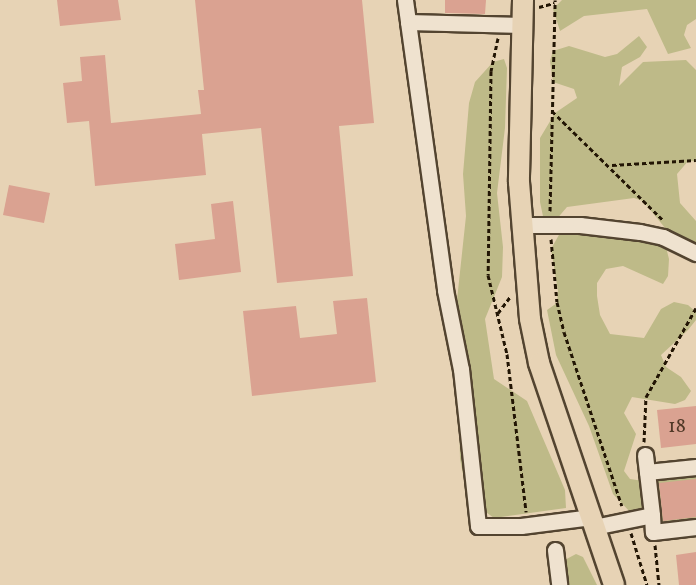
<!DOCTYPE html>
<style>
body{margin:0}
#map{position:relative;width:696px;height:585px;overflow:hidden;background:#e7d3b5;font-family:Vollkorn,serif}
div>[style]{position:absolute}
.green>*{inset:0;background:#beba88}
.building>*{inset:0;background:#daa291}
.path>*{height:3px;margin-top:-1.5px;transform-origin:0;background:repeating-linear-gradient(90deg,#221504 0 4.5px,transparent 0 7.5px)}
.roads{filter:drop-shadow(2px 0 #534430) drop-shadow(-2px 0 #534430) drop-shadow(0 2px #534430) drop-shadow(0 -2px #534430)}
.minor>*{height:15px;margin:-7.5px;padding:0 7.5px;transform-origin:7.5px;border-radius:7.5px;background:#efe2cf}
.major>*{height:20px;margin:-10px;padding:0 10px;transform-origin:10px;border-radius:10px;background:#e7d3b5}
span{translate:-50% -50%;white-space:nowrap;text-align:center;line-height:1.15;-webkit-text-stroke:4.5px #efe2cf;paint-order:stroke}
.number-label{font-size:20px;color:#503827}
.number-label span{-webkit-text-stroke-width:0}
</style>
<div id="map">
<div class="green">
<i style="clip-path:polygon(562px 0,696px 0,696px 19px,687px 25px,684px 35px,691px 48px,668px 54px,647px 9px,584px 16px,560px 31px,553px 9px)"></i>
<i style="clip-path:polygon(639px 36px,647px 47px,640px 57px,622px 67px,619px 86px,643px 62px,686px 60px,696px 70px,696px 162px,689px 160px,677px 174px,680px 203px,696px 221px,696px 246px,670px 234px,643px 201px,634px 198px,567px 207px,555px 221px,544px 221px,540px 202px,540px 138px,555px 113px,577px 98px,574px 89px,553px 82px,550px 61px,553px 51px,569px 46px,605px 57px,617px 54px)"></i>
<i style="clip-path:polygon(504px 59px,507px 68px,505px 128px,497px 193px,503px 247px,502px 277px,485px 319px,494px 379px,527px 401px,565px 490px,566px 508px,494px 518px,468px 499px,460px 459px,457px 300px,466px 216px,463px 174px,469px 103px,475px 82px,493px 62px)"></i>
<i style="clip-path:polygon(586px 228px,665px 243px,669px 259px,668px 276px,663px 284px,623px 266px,606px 269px,597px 283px,597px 296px,600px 315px,610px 334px,644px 338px,661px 309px,674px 302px,688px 305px,696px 312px,696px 320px,688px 330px,661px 355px,666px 367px,681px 377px,691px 391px,685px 400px,675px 404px,632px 397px,624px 413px,636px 434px,624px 471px,630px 479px,650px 482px,670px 470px,696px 468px,696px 525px,658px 526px,631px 513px,613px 494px,589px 426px,556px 355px,547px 310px,557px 303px,558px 291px,551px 249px,560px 233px)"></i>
<i style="clip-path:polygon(576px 554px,583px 557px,597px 585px,559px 585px,561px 562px)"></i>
</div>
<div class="building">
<i style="clip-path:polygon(57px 0,118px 0,121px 20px,60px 26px)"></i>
<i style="clip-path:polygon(195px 0,362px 0,374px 123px,339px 126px,353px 276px,277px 283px,261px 128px,202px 134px,206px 175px,95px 186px,89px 121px,67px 123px,63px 83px,82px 81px,80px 57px,105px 55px,111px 123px,201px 114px,198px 90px,204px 90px)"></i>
<i style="clip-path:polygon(445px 0,486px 0,485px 14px,445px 13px)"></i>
<i style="clip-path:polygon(9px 185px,50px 193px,44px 223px,3px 215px)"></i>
<i style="clip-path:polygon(233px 201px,241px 272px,179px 280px,175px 244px,215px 239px,211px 204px)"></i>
<i style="clip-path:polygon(367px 298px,376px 382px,252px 396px,243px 311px,296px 306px,300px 338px,337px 334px,333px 301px)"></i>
<i style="clip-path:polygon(696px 406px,696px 444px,661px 448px,657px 410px)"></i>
<i style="clip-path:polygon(696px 479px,696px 517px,663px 521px,659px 483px)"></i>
<i style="clip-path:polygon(696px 552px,696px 585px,679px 585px,676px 555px)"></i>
</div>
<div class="path">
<i style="left:539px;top:7px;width:16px;rotate:-15deg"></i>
<i style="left:498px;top:38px;width:34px;rotate:102deg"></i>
<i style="left:491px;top:71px;width:204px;rotate:90.8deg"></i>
<i style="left:488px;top:275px;width:81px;rotate:76.5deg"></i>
<i style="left:507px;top:354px;width:159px;rotate:83.1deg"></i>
<i style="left:552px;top:111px;width:157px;rotate:44.5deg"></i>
<i style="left:612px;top:165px;width:84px;rotate:-3.4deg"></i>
<i style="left:550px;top:211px;width:211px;rotate:-88.6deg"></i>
<i style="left:551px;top:239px;width:63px;rotate:84.6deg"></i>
<i style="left:557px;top:302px;width:31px;rotate:77deg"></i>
<i style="left:564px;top:332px;width:183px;rotate:71.6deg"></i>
<i style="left:498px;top:313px;width:20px;rotate:-53deg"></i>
<i style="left:644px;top:442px;width:45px;rotate:-87.5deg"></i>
<i style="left:646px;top:397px;width:102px;rotate:-60.7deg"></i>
<i style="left:631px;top:533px;width:54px;rotate:72.9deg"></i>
<i style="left:655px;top:545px;width:40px;rotate:84.3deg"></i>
</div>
<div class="roads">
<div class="minor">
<i style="left:405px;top:0;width:22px;rotate:82deg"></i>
<i style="left:408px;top:22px;width:114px;rotate:1.5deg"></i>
<i style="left:408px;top:22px;width:271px;rotate:82.1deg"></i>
<i style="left:445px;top:290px;width:81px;rotate:78.6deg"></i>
<i style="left:461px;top:369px;width:158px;rotate:83.8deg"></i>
<i style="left:478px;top:526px;width:43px"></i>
<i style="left:521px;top:526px;width:71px;rotate:-7.3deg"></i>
<i style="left:521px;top:225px;width:59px"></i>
<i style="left:580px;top:225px;width:60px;rotate:6.7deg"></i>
<i style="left:640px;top:232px;width:24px;rotate:12deg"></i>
<i style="left:663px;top:237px;width:37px;rotate:26deg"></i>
<i style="left:645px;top:455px;width:60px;rotate:83.3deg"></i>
<i style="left:647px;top:472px;width:49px;rotate:-5.8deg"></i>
<i style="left:594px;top:527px;width:59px;rotate:-11.7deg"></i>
<i style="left:652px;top:515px;width:17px;rotate:87deg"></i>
<i style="left:653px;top:532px;width:43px;rotate:-6.6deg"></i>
<i style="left:555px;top:550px;width:35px;rotate:83deg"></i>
</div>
<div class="major">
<i style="left:523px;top:0;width:182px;rotate:91.3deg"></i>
<i style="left:519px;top:182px;width:137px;rotate:85.4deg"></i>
<i style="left:530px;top:319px;width:45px;rotate:78.4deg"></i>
<i style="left:539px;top:363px;width:234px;rotate:71.3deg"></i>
</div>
</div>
<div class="number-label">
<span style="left:677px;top:427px">18</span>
</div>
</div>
